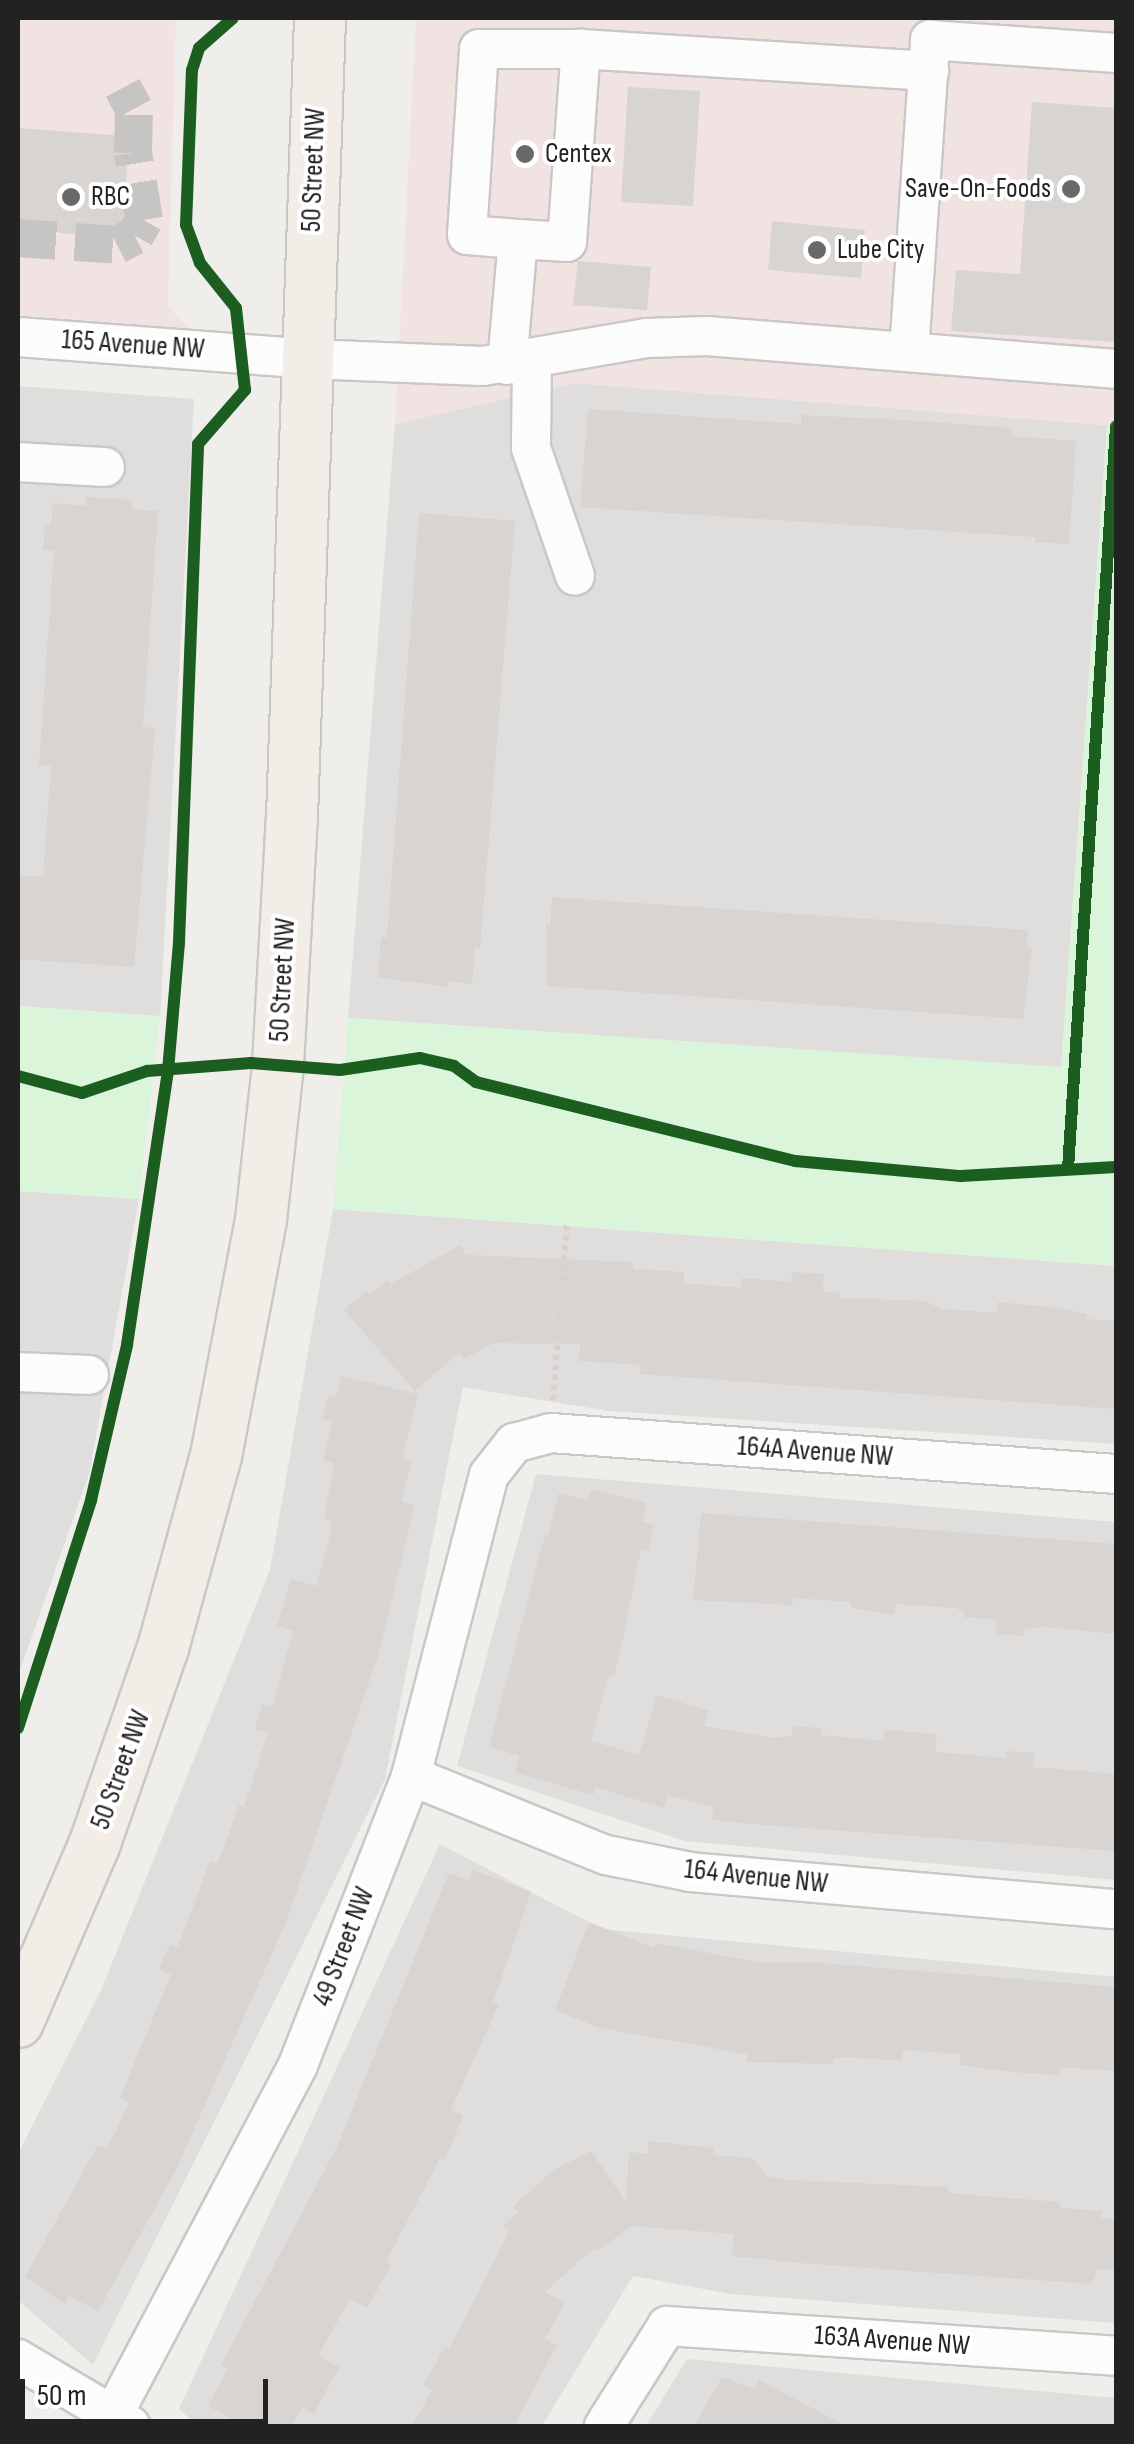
<!DOCTYPE html>
<style>
body{margin:0}
#map{position:relative;width:1134px;height:2444px;overflow:hidden;background:#f0eeeb;font-family:"Sofia Sans Condensed",sans-serif}
div>[style]{position:absolute}
.residential>*{inset:0;background:#dfdedc}
.commercial>*{inset:0;background:#f1e3e1}
.park>*{inset:0;background:#daf5da}
.building>*{inset:0;background:#d7d4d2}
.minor-tunnel>*{height:38px;margin-top:-19px;transform-origin:0;background:repeating-linear-gradient(90deg,#c7c5c3 0 38px,transparent 0 57px)}
.path>*{height:6px;margin-top:-3px;transform-origin:0;background:repeating-linear-gradient(90deg,#dccecd 0 5px,transparent 0 10px)}
.roads{filter:drop-shadow(2px 0 #c9c8c7) drop-shadow(-2px 0 #c9c8c7) drop-shadow(0 2px #c9c8c7) drop-shadow(0 -2px #c9c8c7)}
.minor>*{height:38px;margin:-19px;padding:0 19px;transform-origin:19px;border-radius:19px;background:#fdfcfc}
.major>*{height:50px;margin:-25px;padding:0 25px;transform-origin:25px;border-radius:25px;background:#f3ede7}
.cycleway>*{height:12px;margin:-6px;padding:0 6px;transform-origin:6px;border-radius:6px;background:#1b5e20}
.dots>*{width:28px;height:28px;translate:-50% -50%;box-sizing:border-box;border:5px solid #fff;border-radius:50%}
span{translate:-50% -50%;white-space:nowrap;text-align:center;line-height:1.15;-webkit-text-stroke:8px #fff;paint-order:stroke}
.poi-label{font-size:28px;color:#222}
.left{translate:0 -50%;text-align:left}
.right{translate:-100% -50%;text-align:right}
.street-label{font-size:28px;color:#222}
.frame{position:absolute;inset:0;border:20px solid #222;pointer-events:none}
.scale{position:absolute;left:20px;top:2379px;width:248px;height:45px;box-sizing:border-box;border:5px solid #222;border-top:0;padding-left:12px;font-size:30px;line-height:35px;white-space:nowrap;color:#222;-webkit-text-stroke:8px #fff;paint-order:stroke}
</style>
<div id="map">
<div class="residential">
<i style="clip-path:polygon(575px 383px,1107px 425px,1061px 1068px,348px 1018px,395px 424px)"></i>
<i style="clip-path:polygon(18px 386px,194px 399px,160px 1016px,18px 1006px)"></i>
<i style="clip-path:polygon(18px 1191px,139px 1199px,89px 1474px,18px 1676px)"></i>
<i style="clip-path:polygon(333px 1209px,1116px 1266px,1116px 1444px,609px 1411px,463px 1387px,385px 1779px,93px 2365px,18px 2300px,18px 2154px,102px 1988px,270px 1570px)"></i>
<i style="clip-path:polygon(536px 1474px,1116px 1522px,1116px 1880px,685px 1841px,457px 1766px)"></i>
<i style="clip-path:polygon(440px 1844px,602px 1929px,1116px 1977px,1116px 2323px,731px 2294px,633px 2276px,542px 2426px,198px 2426px,179px 2409px)"></i>
<i style="clip-path:polygon(687px 2359px,1116px 2398px,1116px 2426px,646px 2426px)"></i>
</div>
<div class="commercial">
<i style="clip-path:polygon(18px 18px,176px 18px,168px 305px,188px 328px,18px 315px)"></i>
<i style="clip-path:polygon(416px 18px,1116px 18px,1116px 426px,575px 383px,395px 424px)"></i>
</div>
<div class="park">
<i style="clip-path:polygon(1107px 425px,1116px 426px,1116px 1266px,333px 1209px,348px 1018px,1061px 1067px)"></i>
<i style="clip-path:polygon(18px 1006px,160px 1016px,139px 1199px,18px 1191px)"></i>
</div>
<div class="building">
<i style="clip-path:polygon(628px 87px,700px 91px,693px 206px,621px 202px)"></i>
<i style="clip-path:polygon(1032px 102px,1116px 108px,1116px 342px,951px 331px,956px 270px,1020px 274px)"></i>
<i style="clip-path:polygon(18px 128px,124px 136px,124px 142px,129px 142px,122px 234px,68px 234px,18px 226px)"></i>
<i style="clip-path:polygon(772px 221px,865px 230px,861px 278px,768px 270px)"></i>
<i style="clip-path:polygon(578px 261px,651px 267px,647px 310px,573px 305px)"></i>
<i style="clip-path:polygon(588px 409px,801px 424px,801px 415px,903px 420px,1012px 428px,1011px 436px,1076px 441px,1069px 544px,1035px 542px,1035px 537px,580px 507px)"></i>
<i style="clip-path:polygon(86px 497px,132px 500px,131px 509px,158px 511px,143px 727px,155px 728px,134px 967px,18px 959px,18px 875px,43px 877px,51px 766px,39px 765px,54px 551px,43px 550px,45px 525px,51px 525px,53px 503px,86px 506px)"></i>
<i style="clip-path:polygon(419px 513px,515px 521px,480px 948px,475px 948px,472px 984px,448px 981px,448px 987px,378px 977px,381px 937px,387px 938px)"></i>
<i style="clip-path:polygon(552px 897px,1028px 930px,1027px 947px,1032px 947px,1023px 1019px,546px 986px,546px 924px,550px 925px)"></i>
<i style="clip-path:polygon(460px 1245px,466px 1255px,633px 1262px,633px 1269px,684px 1272px,684px 1283px,741px 1288px,742px 1278px,791px 1282px,792px 1272px,824px 1274px,823px 1292px,839px 1293px,839px 1298px,925px 1301px,942px 1309px,997px 1313px,998px 1302px,1058px 1308px,1087px 1314px,1086px 1319px,1116px 1321px,1116px 1409px,640px 1374px,641px 1365px,579px 1361px,580px 1344px,494px 1343px,464px 1359px,460px 1352px,415px 1391px,344px 1310px,366px 1291px,369px 1295px,387px 1280px,391px 1284px)"></i>
<i style="clip-path:polygon(341px 1376px,418px 1394px,403px 1457px,411px 1463px,401px 1502px,415px 1505px,377px 1659px,286px 1922px,176px 2170px,98px 2311px,69px 2296px,65px 2304px,25px 2277px,98px 2145px,107px 2149px,130px 2102px,120px 2098px,171px 1974px,159px 1969px,170px 1944px,178px 1947px,210px 1861px,218px 1863px,239px 1805px,244px 1807px,268px 1733px,255px 1729px,262px 1704px,272px 1707px,293px 1631px,277px 1626px,291px 1579px,316px 1586px,331px 1531px,330px 1520px,324px 1518px,334px 1463px,323px 1460px,333px 1422px,322px 1419px,328px 1396px,336px 1397px)"></i>
<i style="clip-path:polygon(591px 1489px,647px 1503px,642px 1522px,654px 1525px,648px 1551px,641px 1549px,621px 1649px,614px 1676px,609px 1675px,591px 1741px,639px 1755px,657px 1695px,709px 1711px,704px 1726px,772px 1738px,792px 1736px,793px 1726px,821px 1728px,821px 1735px,884px 1741px,884px 1730px,937px 1734px,935px 1752px,1005px 1758px,1006px 1751px,1035px 1753px,1033px 1767px,1116px 1774px,1116px 1851px,740px 1823px,712px 1819px,714px 1807px,668px 1795px,664px 1808px,595px 1787px,593px 1795px,515px 1772px,519px 1756px,489px 1747px,545px 1535px,548px 1536px,559px 1493px,588px 1500px)"></i>
<i style="clip-path:polygon(701px 1513px,1116px 1544px,1116px 1634px,1046px 1627px,1024px 1629px,1024px 1636px,996px 1634px,997px 1620px,964px 1617px,964px 1612px,956px 1608px,895px 1604px,895px 1615px,851px 1608px,851px 1602px,794px 1598px,792px 1605px,693px 1600px)"></i>
<i style="clip-path:polygon(473px 1870px,531px 1892px,493px 2002px,499px 2004px,451px 2110px,463px 2115px,445px 2160px,440px 2158px,386px 2262px,391px 2265px,367px 2308px,350px 2299px,318px 2356px,339px 2367px,314px 2414px,302px 2407px,292px 2426px,246px 2426px,208px 2406px,228px 2368px,221px 2365px,337px 2147px,449px 1873px,469px 1881px)"></i>
<i style="clip-path:polygon(589px 1922px,654px 1948px,655px 1943px,763px 1963px,808px 1962px,1116px 1987px,1115px 2071px,1060px 2067px,1060px 2075px,1012px 2072px,960px 2065px,961px 2054px,903px 2050px,901px 2061px,850px 2057px,833px 2059px,833px 2064px,747px 2062px,747px 2054px,600px 2028px,555px 2010px)"></i>
<i style="clip-path:polygon(648px 2141px,714px 2148px,713px 2155px,752px 2158px,767px 2176px,788px 2180px,948px 2187px,948px 2193px,1060px 2202px,1060px 2208px,1102px 2211px,1101px 2218px,1116px 2219px,1116px 2270px,1097px 2269px,1092px 2284px,800px 2263px,732px 2256px,734px 2234px,632px 2226px,597px 2251px,595px 2247px,545px 2292px,565px 2303px,545px 2339px,557px 2345px,514px 2426px,412px 2426px,432px 2390px,423px 2385px,445px 2347px,449px 2349px,509px 2232px,503px 2226px,518px 2212px,513px 2207px,553px 2170px,591px 2151px,626px 2202px,629px 2152px,648px 2154px)"></i>
<i style="clip-path:polygon(722px 2377px,754px 2389px,759px 2380px,846px 2426px,694px 2426px)"></i>
</div>
<div class="minor-tunnel">
<i style="left:18px;top:238px;width:99px;rotate:4deg"></i>
<i style="left:117px;top:245px;width:20px;rotate:-27deg"></i>
<i style="left:135px;top:236px;width:18px;rotate:-61deg"></i>
<i style="left:144px;top:220px;width:68px;rotate:-99.3deg"></i>
<i style="left:133px;top:153px;width:44px;rotate:-88.7deg"></i>
<i style="left:134px;top:109px;width:24px;rotate:-118deg"></i>
</div>
<div class="path">
<i style="left:553px;top:1400px;width:179px;rotate:-85.5deg"></i>
</div>
<div class="roads">
<div class="minor">
<i style="left:518px;top:239px;width:49px;rotate:3.5deg"></i>
<i style="left:567px;top:242px;width:194px;rotate:-85.9deg"></i>
<i style="left:18px;top:337px;width:291px;rotate:4.3deg"></i>
<i style="left:308px;top:359px;width:175px;rotate:2.3deg"></i>
<i style="left:483px;top:366px;width:166px;rotate:-9.7deg"></i>
<i style="left:647px;top:338px;width:60px;rotate:-1.9deg"></i>
<i style="left:707px;top:336px;width:410px;rotate:4.6deg"></i>
<i style="left:909px;top:352px;width:313px;rotate:-86.1deg"></i>
<i style="left:930px;top:40px;width:186px;rotate:4deg"></i>
<i style="left:532px;top:361px;width:87px;rotate:90.7deg"></i>
<i style="left:531px;top:448px;width:135px;rotate:71deg"></i>
<i style="left:507px;top:365px;width:126px;rotate:-85deg"></i>
<i style="left:518px;top:239px;width:51px;rotate:-175.5deg"></i>
<i style="left:467px;top:235px;width:186px;rotate:-86.3deg"></i>
<i style="left:479px;top:49px;width:102px"></i>
<i style="left:581px;top:49px;width:349px;rotate:3.6deg"></i>
<i style="left:18px;top:462px;width:87px;rotate:3.3deg"></i>
<i style="left:18px;top:1372px;width:71px;rotate:2.4deg"></i>
<i style="left:411px;top:1776px;width:210px;rotate:22.1deg"></i>
<i style="left:606px;top:1855px;width:86px;rotate:11.4deg"></i>
<i style="left:690px;top:1872px;width:428px;rotate:5deg"></i>
<i style="left:18px;top:2359px;width:131px;rotate:30.7deg"></i>
<i style="left:107px;top:2426px;width:408px;rotate:-62.1deg"></i>
<i style="left:298px;top:2065px;width:310px;rotate:-68.6deg"></i>
<i style="left:411px;top:1776px;width:311px;rotate:-75.5deg"></i>
<i style="left:489px;top:1475px;width:41px;rotate:-52deg"></i>
<i style="left:514px;top:1443px;width:38px;rotate:-15deg"></i>
<i style="left:551px;top:1433px;width:566px;rotate:4.15deg"></i>
<i style="left:604px;top:2426px;width:118px;rotate:-57.8deg"></i>
<i style="left:667px;top:2326px;width:450px;rotate:3.8deg"></i>
</div>
<div class="major">
<i style="left:18px;top:2022px;width:195px;rotate:-66.7deg"></i>
<i style="left:95px;top:1843px;width:207px;rotate:-70.8deg"></i>
<i style="left:163px;top:1648px;width:199px;rotate:-74.6deg"></i>
<i style="left:216px;top:1456px;width:240px;rotate:-79.2deg"></i>
<i style="left:261px;top:1220px;width:156px;rotate:-83.7deg"></i>
<i style="left:278px;top:1065px;width:248px;rotate:-86.8deg"></i>
<i style="left:292px;top:817px;width:799px;rotate:-87.99deg"></i>
</div>
</div>
<div class="cycleway">
<i style="left:18px;top:1076px;width:66px;rotate:14.9deg"></i>
<i style="left:82px;top:1093px;width:69px;rotate:-18.7deg"></i>
<i style="left:147px;top:1071px;width:104px;rotate:-4.4deg"></i>
<i style="left:251px;top:1063px;width:89px;rotate:4.5deg"></i>
<i style="left:340px;top:1070px;width:81px;rotate:-8.5deg"></i>
<i style="left:420px;top:1058px;width:35px;rotate:13deg"></i>
<i style="left:454px;top:1066px;width:27px;rotate:36deg"></i>
<i style="left:476px;top:1082px;width:329px;rotate:13.9deg"></i>
<i style="left:795px;top:1161px;width:167px;rotate:5.2deg"></i>
<i style="left:961px;top:1176px;width:155px;rotate:-3.3deg"></i>
<i style="left:1068px;top:1169px;width:744px;rotate:-86.3deg"></i>
<i style="left:18px;top:1728px;width:239px;rotate:-72.2deg"></i>
<i style="left:91px;top:1500px;width:159px;rotate:-76.9deg"></i>
<i style="left:127px;top:1345px;width:277px;rotate:-81.5deg"></i>
<i style="left:168px;top:1071px;width:129px;rotate:-85.1deg"></i>
<i style="left:179px;top:942px;width:498px;rotate:-87.8deg"></i>
<i style="left:198px;top:444px;width:72px;rotate:-49deg"></i>
<i style="left:245px;top:390px;width:82px;rotate:-96.3deg"></i>
<i style="left:236px;top:308px;width:58px;rotate:-128.7deg"></i>
<i style="left:200px;top:263px;width:40px;rotate:-110.2deg"></i>
<i style="left:186px;top:225px;width:155px;rotate:-87.8deg"></i>
<i style="left:192px;top:70px;width:23px;rotate:-72deg"></i>
<i style="left:199px;top:48px;width:45px;rotate:-41.4deg"></i>
</div>
<div class="dots">
<i style="left:525px;top:154px;background:#6a6968"></i>
<i style="left:1071px;top:189px;background:#6a6968"></i>
<i style="left:71px;top:197px;background:#6a6968"></i>
<i style="left:817px;top:250px;background:#6a6968"></i>
</div>
<div class="poi-label">
<span class="left" style="left:545px;top:154px">Centex</span>
<span class="right" style="left:1051px;top:189px">Save-On-Foods</span>
<span class="left" style="left:91px;top:197px">RBC</span>
<span class="left" style="left:837px;top:250px">Lube City</span>
</div>
<div class="street-label">
<span style="left:314px;top:170px;rotate:-88deg">50 Street NW</span>
<span style="left:133px;top:345px;rotate:4deg">165 Avenue NW</span>
<span style="left:283px;top:980px;rotate:-87deg">50 Street NW</span>
<span style="left:815px;top:1452px;rotate:4deg">164A Avenue NW</span>
<span style="left:121px;top:1770px;rotate:-70deg">50 Street NW</span>
<span style="left:756px;top:1877px;rotate:6deg">164 Avenue NW</span>
<span style="left:344px;top:1947px;rotate:-69deg">49 Street NW</span>
<span style="left:892px;top:2341px;rotate:4deg">163A Avenue NW</span>
</div>
<div class="frame"></div>
<div class="scale">50 m</div>
</div>
